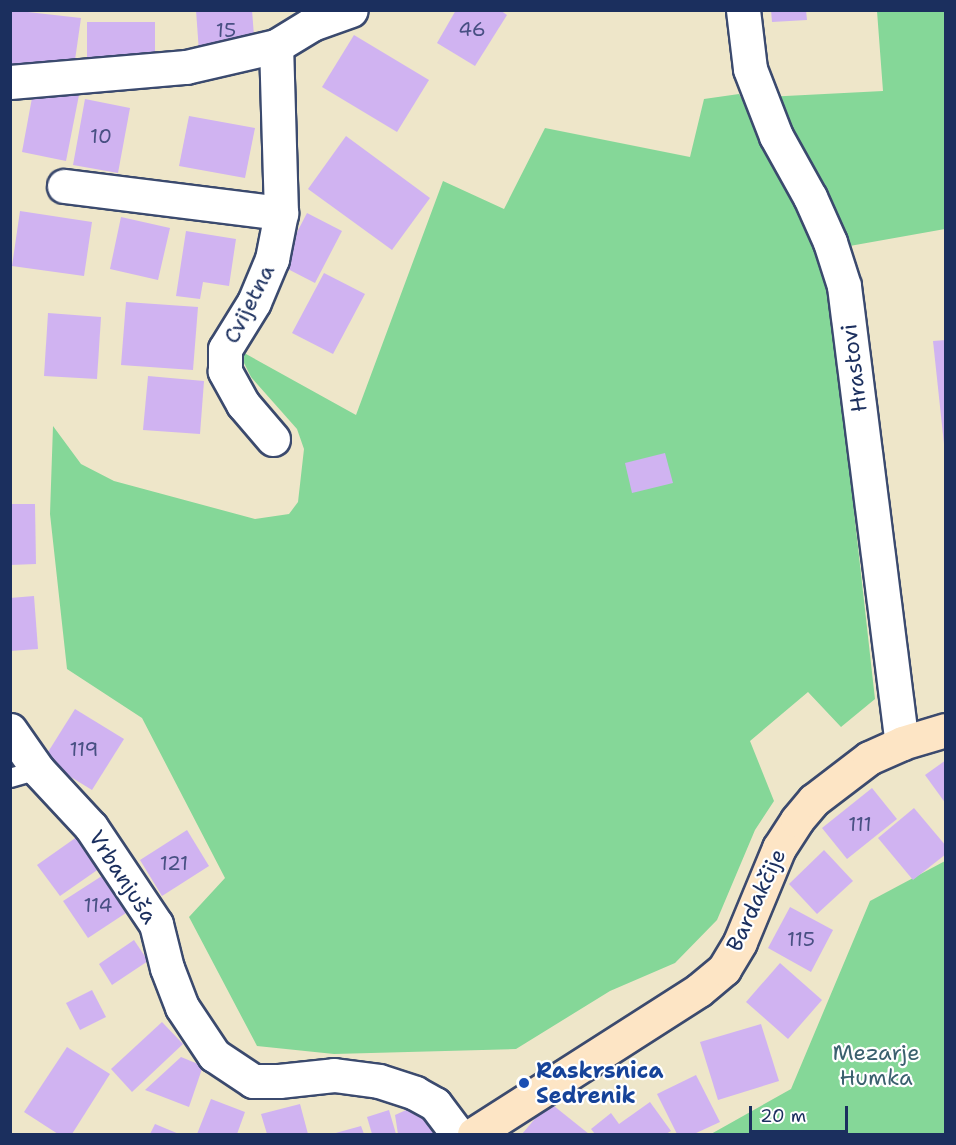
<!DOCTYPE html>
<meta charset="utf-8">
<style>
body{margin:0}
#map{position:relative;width:956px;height:1145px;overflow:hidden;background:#eee6c9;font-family:"Shantell Sans",sans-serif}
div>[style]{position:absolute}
.green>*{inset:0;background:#85d798}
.building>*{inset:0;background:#d0b3f1}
.roads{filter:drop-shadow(2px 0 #3b4a6e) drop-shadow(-2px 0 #3b4a6e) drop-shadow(0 2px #3b4a6e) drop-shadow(0 -2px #3b4a6e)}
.lane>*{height:18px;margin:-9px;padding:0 9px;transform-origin:9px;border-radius:9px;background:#fff}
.street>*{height:33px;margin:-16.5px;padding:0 16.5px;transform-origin:16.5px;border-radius:16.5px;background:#fff}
.secondary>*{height:33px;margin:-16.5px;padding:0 16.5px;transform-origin:16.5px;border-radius:16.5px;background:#fde5c5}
.dots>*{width:16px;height:16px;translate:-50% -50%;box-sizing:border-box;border:3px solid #fff;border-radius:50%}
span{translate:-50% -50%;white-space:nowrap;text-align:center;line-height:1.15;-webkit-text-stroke:4.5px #fff;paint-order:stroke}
.number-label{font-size:20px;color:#485083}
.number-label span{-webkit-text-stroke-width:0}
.street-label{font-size:22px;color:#1b2f5e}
.park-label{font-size:22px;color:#3b616f}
.transit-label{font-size:22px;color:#164399;font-weight:700}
.left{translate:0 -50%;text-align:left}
.frame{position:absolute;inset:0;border:12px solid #1b2f5e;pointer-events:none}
.scale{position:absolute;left:749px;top:1106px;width:99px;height:27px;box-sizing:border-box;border:3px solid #1b2f5e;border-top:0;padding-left:8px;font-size:18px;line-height:21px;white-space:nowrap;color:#1b2f5e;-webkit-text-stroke:4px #fff;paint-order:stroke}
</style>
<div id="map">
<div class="green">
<i style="clip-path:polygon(877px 11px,945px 11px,945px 229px,844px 247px,766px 97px,883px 91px)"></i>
<i style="clip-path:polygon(739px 94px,795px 192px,829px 288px,875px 699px,841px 727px,808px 692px,750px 741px,774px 801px,755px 830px,717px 920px,675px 963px,610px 991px,516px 1049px,334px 1054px,257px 1046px,189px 917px,225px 878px,142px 718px,67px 669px,50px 514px,53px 426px,81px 464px,114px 481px,255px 519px,289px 514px,298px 502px,304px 449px,297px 429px,251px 377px,237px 349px,356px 415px,443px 181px,504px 209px,545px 128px,690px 157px,704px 99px)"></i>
<i style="clip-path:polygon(945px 861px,945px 1134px,711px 1134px,791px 1089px,870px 901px)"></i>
</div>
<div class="building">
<i style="clip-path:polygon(10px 10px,81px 18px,73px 74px,10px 65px)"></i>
<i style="clip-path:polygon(196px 10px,252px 10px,255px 49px,199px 52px)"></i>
<i style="clip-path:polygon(456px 10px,500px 10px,507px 15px,475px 66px,437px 43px)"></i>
<i style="clip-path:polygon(771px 10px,806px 10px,807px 20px,772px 22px)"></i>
<i style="clip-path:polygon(87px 22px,155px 22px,155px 61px,87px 61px)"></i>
<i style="clip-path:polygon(354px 35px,429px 80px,397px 132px,322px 87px)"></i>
<i style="clip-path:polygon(34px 87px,79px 95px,66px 161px,22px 152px)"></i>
<i style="clip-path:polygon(85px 99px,130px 108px,118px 173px,73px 165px)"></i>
<i style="clip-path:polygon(189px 116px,255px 128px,245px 178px,179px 166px)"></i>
<i style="clip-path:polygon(346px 136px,430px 198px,392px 250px,308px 189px)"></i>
<i style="clip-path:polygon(20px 211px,92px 222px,84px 276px,12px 266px)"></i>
<i style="clip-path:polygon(307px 213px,342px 231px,315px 283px,280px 265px)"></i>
<i style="clip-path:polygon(121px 217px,170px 228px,158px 280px,110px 269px)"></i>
<i style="clip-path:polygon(186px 231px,236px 239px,229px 286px,203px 282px,200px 299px,176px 296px)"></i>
<i style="clip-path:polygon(324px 273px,365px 294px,333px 354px,292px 333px)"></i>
<i style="clip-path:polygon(126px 302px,198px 307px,193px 370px,121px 365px)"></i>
<i style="clip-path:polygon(48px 313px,101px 317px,97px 379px,44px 376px)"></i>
<i style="clip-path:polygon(946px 340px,946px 443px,944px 444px,933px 341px)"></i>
<i style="clip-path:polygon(148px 376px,204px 381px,200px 434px,143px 430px)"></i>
<i style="clip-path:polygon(665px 453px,673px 483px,632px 493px,625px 463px)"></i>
<i style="clip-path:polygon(10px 504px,35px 504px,36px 564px,10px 565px)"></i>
<i style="clip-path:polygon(34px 596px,38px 649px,10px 651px,10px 598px)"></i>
<i style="clip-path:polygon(75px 709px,124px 739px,92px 790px,43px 760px)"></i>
<i style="clip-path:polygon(946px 760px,946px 804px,925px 775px)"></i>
<i style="clip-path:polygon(872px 788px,897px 819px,847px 859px,822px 828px)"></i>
<i style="clip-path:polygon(914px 808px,946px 846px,946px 854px,913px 880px,878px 838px)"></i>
<i style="clip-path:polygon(187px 830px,209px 866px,162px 896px,140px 860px)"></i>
<i style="clip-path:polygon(81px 834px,103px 866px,60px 896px,37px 865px)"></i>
<i style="clip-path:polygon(824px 850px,853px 881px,817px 914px,789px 884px)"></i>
<i style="clip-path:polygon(108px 872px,132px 909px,88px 938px,63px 901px)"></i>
<i style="clip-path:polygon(790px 907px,833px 930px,811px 972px,768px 948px)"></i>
<i style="clip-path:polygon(134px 940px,148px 961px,112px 985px,99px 964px)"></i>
<i style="clip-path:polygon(780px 963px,822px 1000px,788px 1039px,746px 1002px)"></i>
<i style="clip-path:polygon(92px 990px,106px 1017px,80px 1030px,66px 1003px)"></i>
<i style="clip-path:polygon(162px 1022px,183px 1044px,132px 1092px,111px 1069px)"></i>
<i style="clip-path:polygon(761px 1024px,779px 1081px,718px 1100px,700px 1042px)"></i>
<i style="clip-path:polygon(67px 1047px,110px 1074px,72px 1134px,58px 1134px,24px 1112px)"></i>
<i style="clip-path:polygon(181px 1057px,203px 1066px,189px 1107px,145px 1090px)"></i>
<i style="clip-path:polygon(696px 1075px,720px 1122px,694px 1134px,677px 1134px,657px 1094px)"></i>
<i style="clip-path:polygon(211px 1099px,245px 1112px,237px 1134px,197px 1134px)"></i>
<i style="clip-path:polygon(424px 1102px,444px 1134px,398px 1134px,395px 1115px)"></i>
<i style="clip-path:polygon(549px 1102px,589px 1134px,522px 1134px)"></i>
<i style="clip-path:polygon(650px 1102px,671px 1131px,666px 1134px,595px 1134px,591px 1129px,611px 1113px,619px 1124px)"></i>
<i style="clip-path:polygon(300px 1104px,308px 1134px,267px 1134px,261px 1114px)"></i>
<i style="clip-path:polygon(389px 1110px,396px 1134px,372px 1134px,367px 1117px)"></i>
<i style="clip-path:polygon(155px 1124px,179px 1134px,150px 1134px)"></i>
<i style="clip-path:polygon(361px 1126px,364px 1134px,332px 1134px)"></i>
</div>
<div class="roads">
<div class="lane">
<i style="left:10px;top:778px;width:29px;rotate:-16deg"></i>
</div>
<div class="street">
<i style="left:743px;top:10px;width:59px;rotate:83.2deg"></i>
<i style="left:750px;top:69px;width:72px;rotate:68.8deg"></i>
<i style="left:776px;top:136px;width:70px;rotate:60.9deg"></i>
<i style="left:810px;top:197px;width:49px;rotate:66deg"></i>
<i style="left:830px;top:242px;width:46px;rotate:72.3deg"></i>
<i style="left:844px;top:286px;width:461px;rotate:82.8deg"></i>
<i style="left:10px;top:82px;width:177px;rotate:-4.9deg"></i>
<i style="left:186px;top:67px;width:92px;rotate:-13.1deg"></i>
<i style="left:276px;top:46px;width:42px;rotate:-31.4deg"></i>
<i style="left:312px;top:24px;width:41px;rotate:-19.7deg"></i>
<i style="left:64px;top:186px;width:219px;rotate:7.1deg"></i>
<i style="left:273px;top:439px;width:46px;rotate:-130.6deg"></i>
<i style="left:243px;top:404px;width:38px;rotate:-119deg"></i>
<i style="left:225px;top:371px;width:22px;rotate:-90deg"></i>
<i style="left:225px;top:349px;width:55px;rotate:-58.3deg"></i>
<i style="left:254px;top:302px;width:47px;rotate:-67.3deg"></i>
<i style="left:272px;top:259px;width:47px;rotate:-78.9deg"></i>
<i style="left:281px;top:213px;width:167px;rotate:-91.7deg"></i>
<i style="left:10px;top:730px;width:49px;rotate:55deg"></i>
<i style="left:38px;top:770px;width:78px;rotate:47.1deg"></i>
<i style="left:91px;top:827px;width:117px;rotate:56.2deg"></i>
<i style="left:156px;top:924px;width:45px;rotate:76deg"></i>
<i style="left:167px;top:968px;width:42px;rotate:69deg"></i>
<i style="left:182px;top:1007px;width:58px;rotate:56.3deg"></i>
<i style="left:214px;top:1055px;width:47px;rotate:33.7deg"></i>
<i style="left:253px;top:1081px;width:26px"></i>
<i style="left:279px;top:1081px;width:55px;rotate:-6.2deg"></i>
<i style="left:334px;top:1075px;width:45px;rotate:7.6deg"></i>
<i style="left:379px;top:1081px;width:38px;rotate:18deg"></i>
<i style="left:415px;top:1093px;width:23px;rotate:29deg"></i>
<i style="left:435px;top:1104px;width:38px;rotate:53deg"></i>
</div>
<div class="secondary">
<i style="left:474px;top:1134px;width:267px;rotate:-32.6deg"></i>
<i style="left:699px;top:990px;width:33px;rotate:-40deg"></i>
<i style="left:724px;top:969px;width:31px;rotate:-59deg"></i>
<i style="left:740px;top:942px;width:102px;rotate:-67.5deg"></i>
<i style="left:779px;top:848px;width:33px;rotate:-57deg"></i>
<i style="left:797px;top:820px;width:26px;rotate:-50deg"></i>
<i style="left:814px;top:800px;width:69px;rotate:-37.4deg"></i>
<i style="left:869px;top:758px;width:36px;rotate:-24deg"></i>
<i style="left:902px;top:743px;width:46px;rotate:-16.5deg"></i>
</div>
</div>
<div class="dots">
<i style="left:524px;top:1083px;background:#1a4fb4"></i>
</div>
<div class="number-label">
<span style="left:472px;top:29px">46</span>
<span style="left:226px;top:30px">15</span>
<span style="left:101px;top:136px">10</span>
<span style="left:84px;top:749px">119</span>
<span style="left:860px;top:824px">111</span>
<span style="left:174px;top:863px">121</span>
<span style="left:98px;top:905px">114</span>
<span style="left:801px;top:939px">115</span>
</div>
<div class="street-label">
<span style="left:249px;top:304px;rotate:-63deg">Cvijetna</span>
<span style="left:854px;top:368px;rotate:-97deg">Hrastovi</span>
<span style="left:123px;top:877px;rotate:57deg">Vrbanjuša</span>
<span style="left:756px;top:900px;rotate:-65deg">Bardakčije</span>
</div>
<div class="park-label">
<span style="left:876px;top:1065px">Mezarje<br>Humka</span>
</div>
<div class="transit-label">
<span class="left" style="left:536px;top:1083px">Raskrsnica<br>Sedrenik</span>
</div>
<div class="frame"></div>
<div class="scale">20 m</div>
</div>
